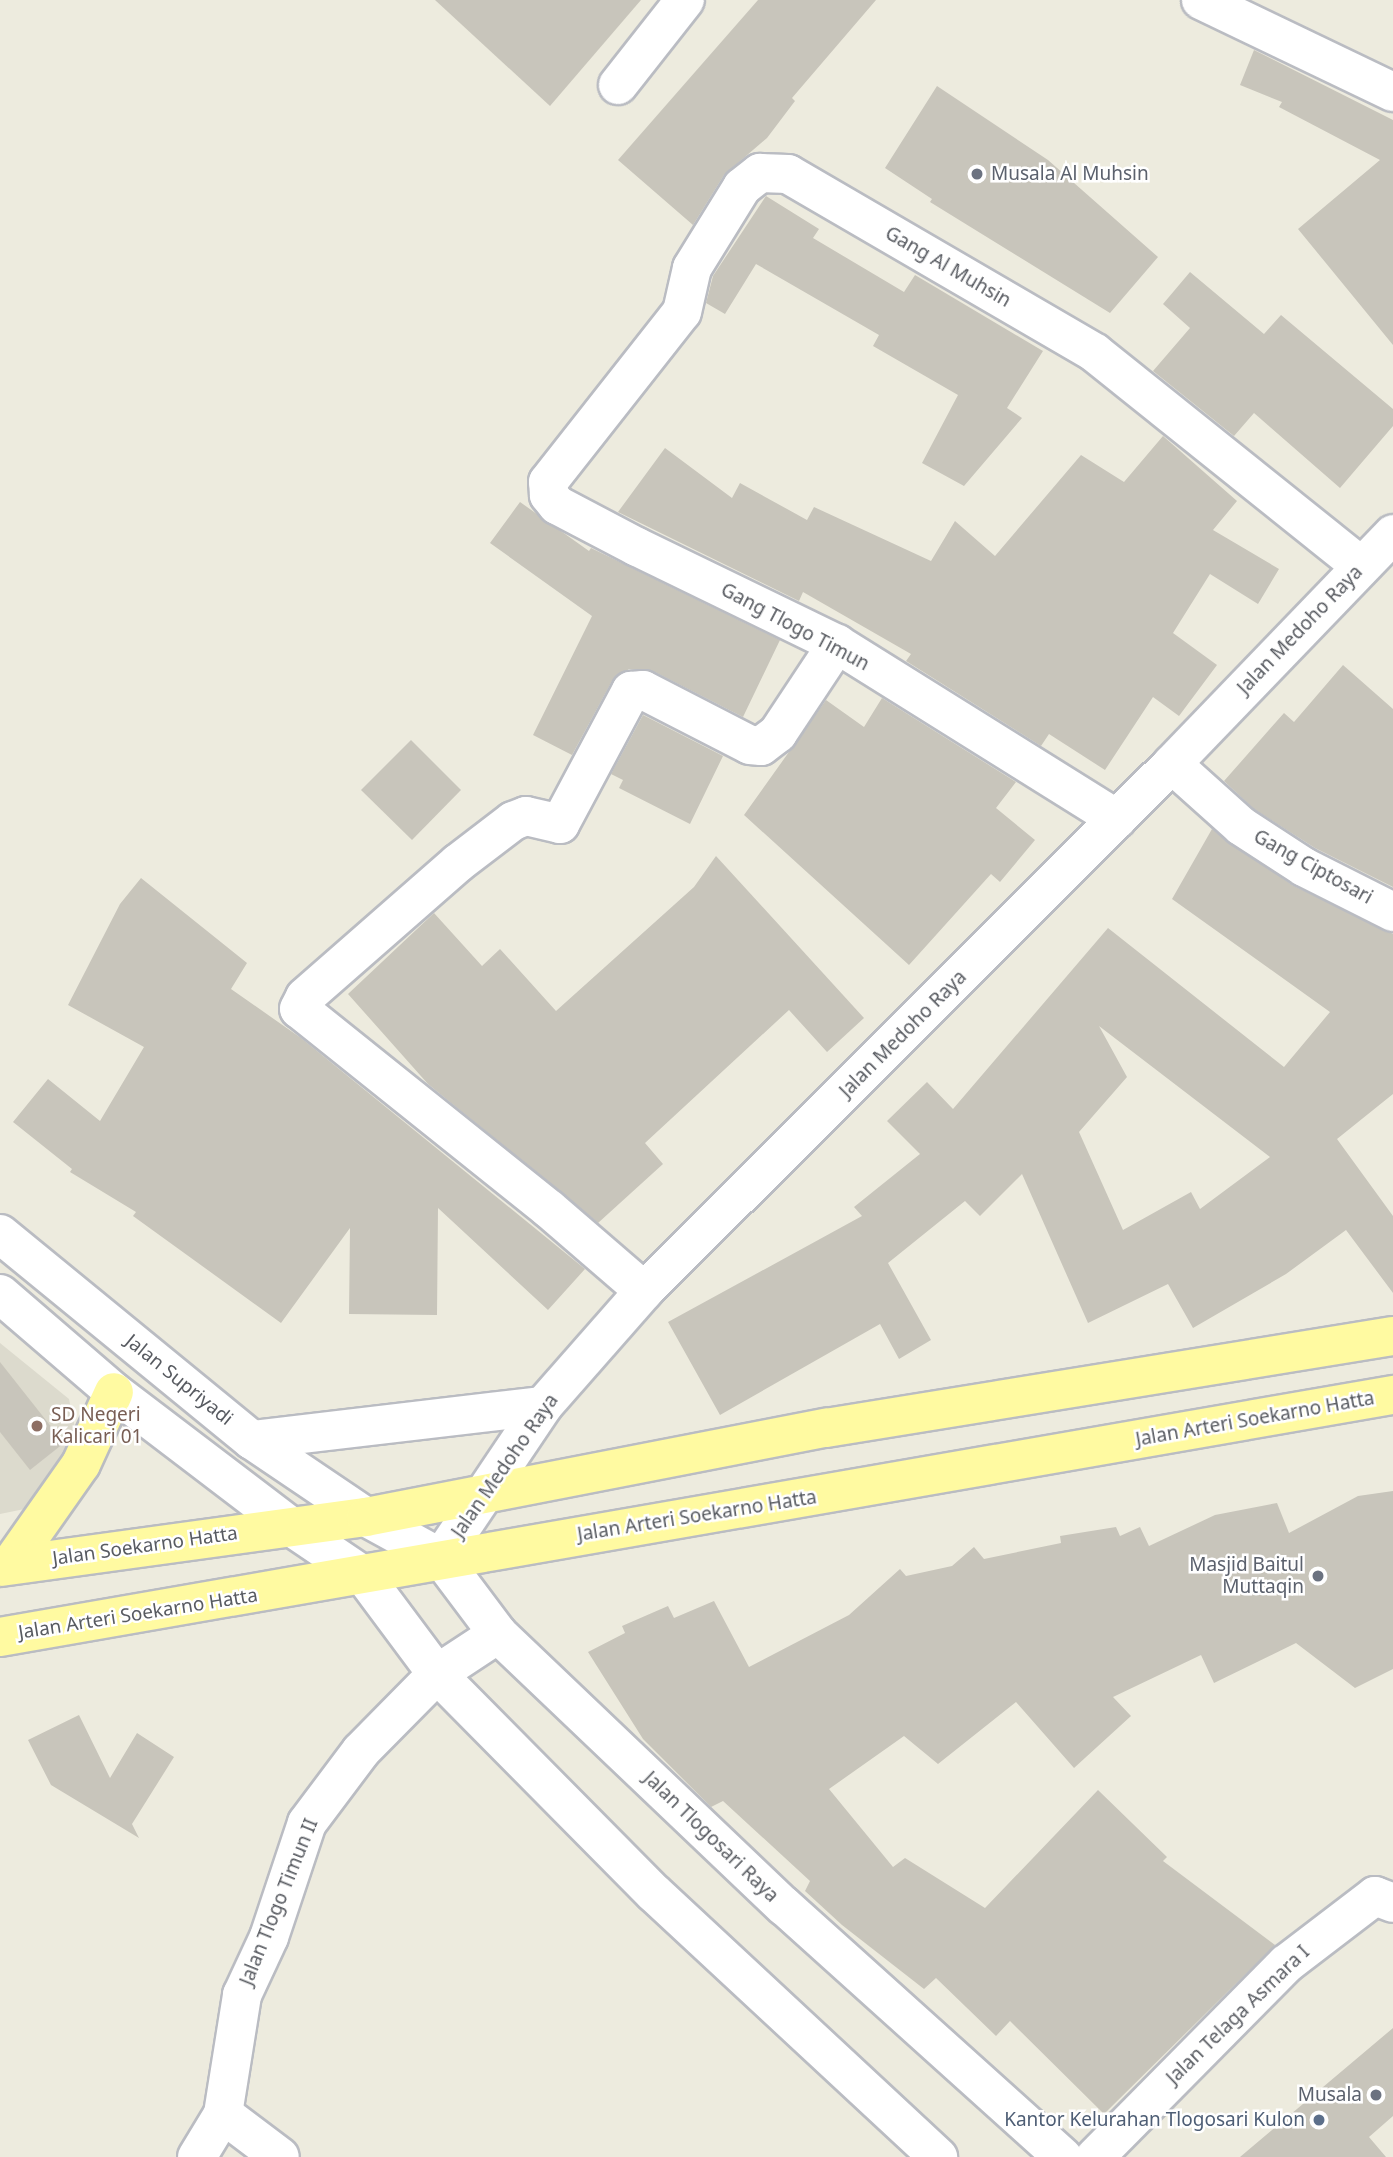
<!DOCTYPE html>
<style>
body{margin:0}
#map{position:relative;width:1393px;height:2157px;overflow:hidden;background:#edebde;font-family:"Noto Sans",sans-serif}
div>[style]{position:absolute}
.education>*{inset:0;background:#dcdacd}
.building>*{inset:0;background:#c8c5bb}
.roads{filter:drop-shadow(2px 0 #babcc2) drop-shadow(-2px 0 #babcc2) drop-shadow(0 2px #babcc2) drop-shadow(0 -2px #babcc2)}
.minor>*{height:38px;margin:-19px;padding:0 19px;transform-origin:19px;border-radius:19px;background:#fff}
.tertiary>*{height:38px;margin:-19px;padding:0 19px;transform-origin:19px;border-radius:19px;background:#fff}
.primary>*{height:38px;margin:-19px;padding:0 19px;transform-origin:19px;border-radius:19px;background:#fffaa1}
.dots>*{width:19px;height:19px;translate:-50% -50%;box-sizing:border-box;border:4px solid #fff;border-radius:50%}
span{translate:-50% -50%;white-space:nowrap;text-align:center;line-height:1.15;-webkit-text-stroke:5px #fff;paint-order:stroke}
.worship-label{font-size:19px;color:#5b616d}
.left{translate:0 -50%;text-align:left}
.right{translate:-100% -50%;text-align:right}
.street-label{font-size:19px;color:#585b61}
.education-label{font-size:19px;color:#785e54}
.service-label{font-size:19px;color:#4e5e75}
</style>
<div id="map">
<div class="education">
<i style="clip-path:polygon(0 1343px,69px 1399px,80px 1452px,44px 1505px,0 1514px)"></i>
</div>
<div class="building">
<i style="clip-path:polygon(435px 0,641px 0,550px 106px)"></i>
<i style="clip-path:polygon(758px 0,876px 0,792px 98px,795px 101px,767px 138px,724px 175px,693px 225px,618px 160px)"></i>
<i style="clip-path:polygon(1254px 50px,1393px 120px,1393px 345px,1298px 229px,1380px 160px,1279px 107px,1282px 102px,1240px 85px)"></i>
<i style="clip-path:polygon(937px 86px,1048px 160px,1158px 257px,1110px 313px,930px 202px,932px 199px,885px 168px)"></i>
<i style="clip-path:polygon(766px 196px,819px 229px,813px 238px,904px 292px,915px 275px,1043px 351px,1007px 408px,1022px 418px,964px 486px,922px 463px,958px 395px,873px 346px,879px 335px,756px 264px,725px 314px,706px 303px,713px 276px)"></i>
<i style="clip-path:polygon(1190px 272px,1264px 334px,1281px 315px,1393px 409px,1393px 426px,1340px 488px,1254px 413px,1234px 436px,1153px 371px,1190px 328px,1163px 304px)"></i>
<i style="clip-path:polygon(1163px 436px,1237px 501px,1213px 530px,1279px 569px,1258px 604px,1210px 574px,1173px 633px,1217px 665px,1179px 716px,1153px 697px,1105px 770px,1049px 734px,1041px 746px,906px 661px,911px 654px,803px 592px,799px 601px,618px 512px,665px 448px,732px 498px,740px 483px,807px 520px,814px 507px,931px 561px,955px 521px,995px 556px,1081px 455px,1124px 482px)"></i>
<i style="clip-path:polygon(520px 502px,589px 551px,591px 548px,780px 640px,743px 717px,653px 671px,629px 669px,612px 681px,572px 755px,533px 735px,592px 616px,490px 543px)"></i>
<i style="clip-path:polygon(1343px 665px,1393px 709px,1393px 887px,1315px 848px,1254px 809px,1224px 781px,1284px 713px,1294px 722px)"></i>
<i style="clip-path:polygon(882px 698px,1016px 782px,996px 808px,1035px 840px,1000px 882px,991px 874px,909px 965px,744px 815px,826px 700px,864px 727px)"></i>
<i style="clip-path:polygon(643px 715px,723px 756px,690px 824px,619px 788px,623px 780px,611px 774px)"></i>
<i style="clip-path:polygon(411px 740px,461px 790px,412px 840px,361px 790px)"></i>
<i style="clip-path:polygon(evenodd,1212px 829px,1292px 885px,1393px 934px,1393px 1094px,1337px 1139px,1393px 1216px,1393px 1293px,1346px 1230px,1286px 1274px,1193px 1328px,1168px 1284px,1088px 1323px,1022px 1174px,980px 1216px,965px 1201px,888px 1263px,931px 1340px,899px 1359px,880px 1324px,720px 1415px,668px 1322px,862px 1216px,854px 1207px,920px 1154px,887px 1121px,927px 1082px,953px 1109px,1108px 928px,1284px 1067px,1330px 1012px,1172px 899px,1212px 829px,1099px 1026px,1129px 1049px,1270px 1157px,1200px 1209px,1191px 1192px,1123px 1230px,1079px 1132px,1127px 1077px,1099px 1026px)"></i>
<i style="clip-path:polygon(716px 856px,864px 1018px,827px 1052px,789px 1010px,645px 1143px,663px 1164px,598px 1223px,428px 1084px,348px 994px,434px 913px,482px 966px,500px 949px,556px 1011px,694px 887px)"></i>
<i style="clip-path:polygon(141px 878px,247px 963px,231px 989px,301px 1038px,585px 1269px,548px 1310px,438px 1208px,437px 1315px,349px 1314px,350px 1228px,281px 1323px,133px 1216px,136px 1212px,70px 1172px,72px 1169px,13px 1122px,48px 1079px,100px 1121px,144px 1047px,68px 1005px,120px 904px)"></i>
<i style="clip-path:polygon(0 1362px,64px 1443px,30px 1470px,0 1432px)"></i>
<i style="clip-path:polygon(1393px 1491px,1393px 1669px,1355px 1688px,1296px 1643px,1214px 1683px,1201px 1655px,1113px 1697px,1131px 1716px,1074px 1768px,1016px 1702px,938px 1764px,904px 1736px,829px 1789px,893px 1867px,905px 1858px,985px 1908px,1098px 1790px,1167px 1857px,1163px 1861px,1275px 1945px,1104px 2114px,1010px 2021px,996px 2036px,936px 1978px,924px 1989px,842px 1925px,805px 1891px,810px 1881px,723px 1801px,711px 1807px,643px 1739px,588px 1652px,625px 1633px,622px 1626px,668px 1606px,674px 1618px,714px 1601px,749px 1667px,849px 1615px,900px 1569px,906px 1576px,952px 1566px,974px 1547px,984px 1559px,1061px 1543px,1060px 1536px,1116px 1527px,1120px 1536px,1140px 1527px,1149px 1546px,1215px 1515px,1277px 1503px,1289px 1533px,1358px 1496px)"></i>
<i style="clip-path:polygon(79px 1715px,110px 1778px,137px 1733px,174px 1757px,132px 1824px,139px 1838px,51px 1785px,28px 1740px)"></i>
<i style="clip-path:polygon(1393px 2028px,1393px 2116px,1369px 2137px,1386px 2157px,1240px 2157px)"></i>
</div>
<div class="roads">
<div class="minor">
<i style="left:1201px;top:0;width:213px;rotate:25.6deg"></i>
<i style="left:618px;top:85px;width:108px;rotate:-51.8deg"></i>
<i style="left:1172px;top:764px;width:93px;rotate:41.9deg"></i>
<i style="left:1241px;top:826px;width:75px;rotate:33.1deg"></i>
<i style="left:1304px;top:867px;width:100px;rotate:26.8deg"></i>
<i style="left:1117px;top:819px;width:330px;rotate:-148deg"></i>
<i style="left:837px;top:644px;width:222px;rotate:-154.1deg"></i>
<i style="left:637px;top:547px;width:90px;rotate:-152.3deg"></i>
<i style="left:557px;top:505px;width:13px;rotate:-129deg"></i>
<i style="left:549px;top:495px;width:13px;rotate:-94deg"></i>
<i style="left:548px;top:482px;width:216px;rotate:-51.8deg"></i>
<i style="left:682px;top:312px;width:45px;rotate:-77.2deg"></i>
<i style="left:692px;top:268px;width:95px;rotate:-58.3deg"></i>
<i style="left:742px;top:187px;width:23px;rotate:-38deg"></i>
<i style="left:760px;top:173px;width:28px;rotate:2deg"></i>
<i style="left:788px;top:174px;width:355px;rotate:30.2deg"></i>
<i style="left:1095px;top:353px;width:341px;rotate:38.7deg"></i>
<i style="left:644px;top:1291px;width:125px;rotate:-139.2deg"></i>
<i style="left:549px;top:1209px;width:320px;rotate:-141.3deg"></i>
<i style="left:299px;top:1009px;width:13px;rotate:-63deg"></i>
<i style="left:305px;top:997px;width:203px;rotate:-41.2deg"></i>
<i style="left:458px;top:863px;width:69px;rotate:-37.4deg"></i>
<i style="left:513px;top:821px;width:14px;rotate:-21deg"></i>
<i style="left:526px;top:816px;width:35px;rotate:13deg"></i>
<i style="left:560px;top:824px;width:151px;rotate:-61.9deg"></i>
<i style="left:631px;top:691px;width:12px;rotate:-5deg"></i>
<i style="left:643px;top:690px;width:120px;rotate:27.2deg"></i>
<i style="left:750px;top:745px;width:11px;rotate:5deg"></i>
<i style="left:761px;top:746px;width:21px;rotate:-37deg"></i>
<i style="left:778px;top:733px;width:107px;rotate:-56.5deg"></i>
<i style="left:223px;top:2114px;width:71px;rotate:37deg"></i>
<i style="left:197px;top:2157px;width:50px;rotate:-58.8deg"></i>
<i style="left:223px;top:2114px;width:121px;rotate:-80.9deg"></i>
<i style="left:242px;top:1995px;width:64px;rotate:-65deg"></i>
<i style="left:269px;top:1937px;width:120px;rotate:-71.6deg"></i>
<i style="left:307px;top:1823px;width:90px;rotate:-53.1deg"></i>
<i style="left:361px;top:1751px;width:108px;rotate:-45.4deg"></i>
<i style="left:437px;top:1674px;width:73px;rotate:-33.3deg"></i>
<i style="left:1095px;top:2157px;width:272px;rotate:-45.3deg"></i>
<i style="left:1286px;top:1964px;width:112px;rotate:-37.4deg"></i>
<i style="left:1375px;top:1896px;width:19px;rotate:21deg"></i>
</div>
<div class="tertiary">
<i style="left:0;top:1234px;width:325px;rotate:39.3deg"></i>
<i style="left:252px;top:1440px;width:138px;rotate:34deg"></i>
<i style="left:366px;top:1517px;width:85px;rotate:28.7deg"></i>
<i style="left:441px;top:1558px;width:95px;rotate:53.1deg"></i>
<i style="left:498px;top:1634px;width:395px;rotate:43.6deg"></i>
<i style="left:784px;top:1906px;width:375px;rotate:42deg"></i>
<i style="left:0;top:1294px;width:150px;rotate:40.7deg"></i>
<i style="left:114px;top:1392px;width:221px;rotate:37.3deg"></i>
<i style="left:290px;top:1526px;width:89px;rotate:34deg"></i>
<i style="left:364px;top:1576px;width:122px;rotate:53.3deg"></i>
<i style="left:437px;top:1674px;width:308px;rotate:45.3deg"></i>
<i style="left:654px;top:1893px;width:388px;rotate:42.9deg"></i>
<i style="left:252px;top:1440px;width:293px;rotate:-6.7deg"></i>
<i style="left:441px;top:1558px;width:183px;rotate:-56.1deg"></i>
<i style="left:543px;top:1406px;width:153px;rotate:-48.7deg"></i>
<i style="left:644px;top:1291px;width:746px;rotate:-44.95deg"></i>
<i style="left:1172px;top:764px;width:319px;rotate:-46.1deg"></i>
</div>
<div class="primary">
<i style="left:10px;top:1565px;width:123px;rotate:-54.9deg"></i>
<i style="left:81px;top:1464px;width:79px;rotate:-65.4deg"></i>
<i style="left:0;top:1567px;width:369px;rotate:-7.8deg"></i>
<i style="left:366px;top:1517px;width:469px;rotate:-11deg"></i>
<i style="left:826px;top:1428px;width:574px;rotate:-9.22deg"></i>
<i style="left:0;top:1637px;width:1414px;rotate:-9.86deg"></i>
</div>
</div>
<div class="dots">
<i style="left:977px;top:174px;background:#6b7280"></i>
<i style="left:37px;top:1426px;background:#8d6e63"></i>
<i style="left:1318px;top:1576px;background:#6b7280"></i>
<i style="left:1376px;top:2095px;background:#6b7280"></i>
<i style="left:1319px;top:2120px;background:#5c6f8a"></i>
</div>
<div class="worship-label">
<span class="left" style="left:991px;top:174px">Musala Al Muhsin</span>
<span class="right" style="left:1304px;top:1576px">Masjid Baitul<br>Muttaqin</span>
<span class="right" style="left:1362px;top:2095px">Musala</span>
</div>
<div class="street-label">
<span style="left:948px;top:267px;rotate:30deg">Gang Al Muhsin</span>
<span style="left:795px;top:627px;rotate:28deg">Gang Tlogo Timun</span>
<span style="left:1300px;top:630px;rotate:-46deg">Jalan Medoho Raya</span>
<span style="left:1313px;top:867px;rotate:29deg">Gang Ciptosari</span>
<span style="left:903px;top:1034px;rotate:-45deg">Jalan Medoho Raya</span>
<span style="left:179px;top:1380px;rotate:39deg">Jalan Supriyadi</span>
<span style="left:1255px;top:1419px;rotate:-10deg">Jalan Arteri Soekarno Hatta</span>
<span style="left:505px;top:1466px;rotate:-55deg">Jalan Medoho Raya</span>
<span style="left:697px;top:1516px;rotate:-9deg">Jalan Arteri Soekarno Hatta</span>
<span style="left:145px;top:1546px;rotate:-8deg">Jalan Soekarno Hatta</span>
<span style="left:138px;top:1614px;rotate:-9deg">Jalan Arteri Soekarno Hatta</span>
<span style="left:711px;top:1837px;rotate:44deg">Jalan Tlogosari Raya</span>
<span style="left:279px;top:1902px;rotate:-68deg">Jalan Tlogo Timun II</span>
<span style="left:1238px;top:2015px;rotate:-44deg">Jalan Telaga Asmara I</span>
</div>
<div class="education-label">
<span class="left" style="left:51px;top:1426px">SD Negeri<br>Kalicari 01</span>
</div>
<div class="service-label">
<span class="right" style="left:1305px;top:2120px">Kantor Kelurahan Tlogosari Kulon</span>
</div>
</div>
